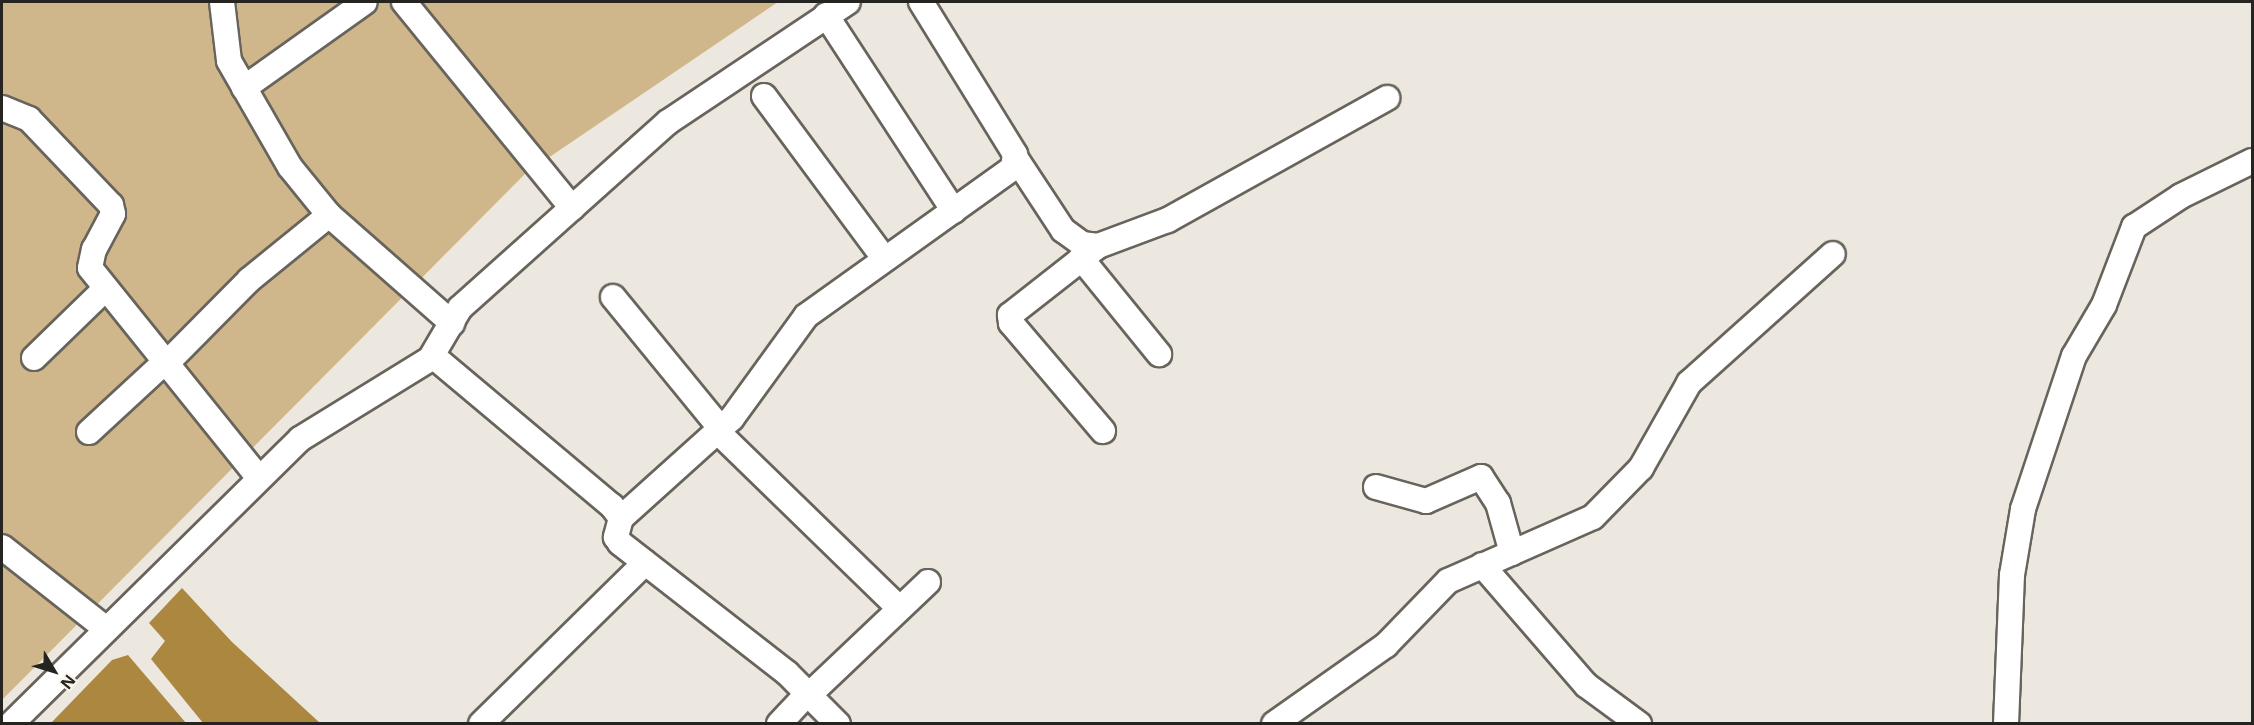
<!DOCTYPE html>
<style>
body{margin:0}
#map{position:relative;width:2254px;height:725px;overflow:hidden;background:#ede8df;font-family:"Noto Sans",sans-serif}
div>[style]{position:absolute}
.green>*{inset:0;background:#cfb78b}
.water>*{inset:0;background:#ab873f}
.roads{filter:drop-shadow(2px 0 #68645c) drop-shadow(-2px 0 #68645c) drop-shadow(0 2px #68645c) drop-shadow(0 -2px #68645c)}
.minor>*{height:24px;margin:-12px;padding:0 12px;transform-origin:12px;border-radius:12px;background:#fff}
span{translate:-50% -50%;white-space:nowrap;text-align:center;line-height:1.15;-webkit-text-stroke:4.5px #faf5ec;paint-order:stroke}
.frame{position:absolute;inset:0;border:3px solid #252420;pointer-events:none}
.north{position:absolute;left:24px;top:641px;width:60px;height:60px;-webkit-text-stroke:4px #faf5ec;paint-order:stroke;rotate:128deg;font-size:16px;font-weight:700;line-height:24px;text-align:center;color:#252420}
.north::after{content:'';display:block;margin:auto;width:21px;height:27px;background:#252420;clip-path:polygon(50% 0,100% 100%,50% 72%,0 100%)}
</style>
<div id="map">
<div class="green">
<i style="clip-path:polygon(2px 2px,778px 2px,526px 173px,2px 700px)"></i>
</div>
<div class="water">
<i style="clip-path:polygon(182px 588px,232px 642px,320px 723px,203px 723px,151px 659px,165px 641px,149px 623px)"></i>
<i style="clip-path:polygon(128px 655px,186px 723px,51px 723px,112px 660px)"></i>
</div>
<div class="roads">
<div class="minor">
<i style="left:222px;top:2px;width:59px;rotate:83.2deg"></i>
<i style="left:229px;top:61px;width:122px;rotate:60.1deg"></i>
<i style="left:290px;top:167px;width:62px;rotate:50.9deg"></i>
<i style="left:329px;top:215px;width:164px;rotate:41.3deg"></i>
<i style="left:404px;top:2px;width:266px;rotate:50.8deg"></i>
<i style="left:826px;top:15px;width:234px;rotate:56.9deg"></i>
<i style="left:244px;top:88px;width:148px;rotate:-35.4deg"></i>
<i style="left:764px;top:96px;width:202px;rotate:53.5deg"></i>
<i style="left:2px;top:108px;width:29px;rotate:22deg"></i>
<i style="left:29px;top:119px;width:119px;rotate:46.4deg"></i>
<i style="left:111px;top:205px;width:9px;rotate:77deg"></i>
<i style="left:113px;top:214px;width:40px;rotate:118deg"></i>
<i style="left:94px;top:249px;width:19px;rotate:102deg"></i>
<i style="left:90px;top:268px;width:267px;rotate:51.2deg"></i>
<i style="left:1017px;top:160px;width:84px;rotate:56.7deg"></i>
<i style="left:1063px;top:230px;width:24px;rotate:36deg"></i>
<i style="left:1082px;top:244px;width:16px;rotate:7deg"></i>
<i style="left:1098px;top:246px;width:75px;rotate:-20.4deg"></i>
<i style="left:1168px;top:220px;width:251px;rotate:-29.1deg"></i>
<i style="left:1098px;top:246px;width:112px;rotate:141.9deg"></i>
<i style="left:1010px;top:315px;width:8px;rotate:83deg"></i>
<i style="left:1011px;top:323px;width:142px;rotate:49.6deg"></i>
<i style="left:1081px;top:258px;width:124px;rotate:50.9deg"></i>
<i style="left:613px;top:297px;width:171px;rotate:50.7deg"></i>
<i style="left:433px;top:356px;width:234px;rotate:40deg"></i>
<i style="left:612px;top:506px;width:15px;rotate:53deg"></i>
<i style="left:621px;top:518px;width:20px;rotate:105deg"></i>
<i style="left:616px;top:537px;width:7px;rotate:56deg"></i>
<i style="left:620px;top:543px;width:212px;rotate:37.9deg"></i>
<i style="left:787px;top:673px;width:72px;rotate:45deg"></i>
<i style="left:34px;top:358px;width:100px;rotate:-44.2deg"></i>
<i style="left:167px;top:363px;width:117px;rotate:-45.3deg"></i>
<i style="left:249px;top:280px;width:103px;rotate:-39.1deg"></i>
<i style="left:89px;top:432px;width:105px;rotate:-42.7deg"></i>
<i style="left:718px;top:432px;width:252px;rotate:44.2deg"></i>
<i style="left:1376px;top:487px;width:52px;rotate:15.6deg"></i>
<i style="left:1426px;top:501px;width:60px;rotate:-23.6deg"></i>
<i style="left:1481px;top:477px;width:31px;rotate:57deg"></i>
<i style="left:1498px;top:503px;width:52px;rotate:74.4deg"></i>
<i style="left:621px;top:518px;width:149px;rotate:-42deg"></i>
<i style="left:732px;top:418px;width:126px;rotate:-54deg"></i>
<i style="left:806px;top:316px;width:254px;rotate:-35.6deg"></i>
<i style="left:1013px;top:168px;width:14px;rotate:-82deg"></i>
<i style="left:1015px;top:154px;width:179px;rotate:-121.7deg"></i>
<i style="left:2px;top:547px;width:131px;rotate:38.2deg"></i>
<i style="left:1482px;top:565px;width:159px;rotate:49.1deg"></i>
<i style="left:1586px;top:685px;width:66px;rotate:36.3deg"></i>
<i style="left:809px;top:695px;width:164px;rotate:-43.5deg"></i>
<i style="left:11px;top:724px;width:406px;rotate:-44.6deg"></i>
<i style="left:300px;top:439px;width:153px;rotate:-31.6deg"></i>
<i style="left:430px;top:359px;width:59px;rotate:-59.5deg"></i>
<i style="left:460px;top:308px;width:279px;rotate:-41.8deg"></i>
<i style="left:668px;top:122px;width:216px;rotate:-33.7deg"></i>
<i style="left:481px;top:724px;width:230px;rotate:-44.5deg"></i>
<i style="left:779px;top:724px;width:42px;rotate:-46.9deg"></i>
<i style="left:1274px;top:724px;width:137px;rotate:-35.2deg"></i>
<i style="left:1386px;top:645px;width:89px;rotate:-45.9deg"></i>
<i style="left:1448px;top:581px;width:158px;rotate:-23.8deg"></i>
<i style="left:1593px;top:517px;width:69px;rotate:-45.6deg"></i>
<i style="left:1641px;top:468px;width:98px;rotate:-60.5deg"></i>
<i style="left:1689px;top:383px;width:193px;rotate:-41.9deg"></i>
<i style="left:2006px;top:724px;width:149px;rotate:-87.7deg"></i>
<i style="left:2012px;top:575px;width:67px;rotate:-80.5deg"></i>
<i style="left:2023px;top:509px;width:161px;rotate:-71.6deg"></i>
<i style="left:2074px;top:356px;width:59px;rotate:-59.5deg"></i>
<i style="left:2104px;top:305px;width:84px;rotate:-69deg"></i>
<i style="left:2134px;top:227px;width:56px;rotate:-33.4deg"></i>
<i style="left:2181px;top:196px;width:79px;rotate:-26.2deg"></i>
</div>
</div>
<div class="frame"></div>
<div class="north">N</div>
</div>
